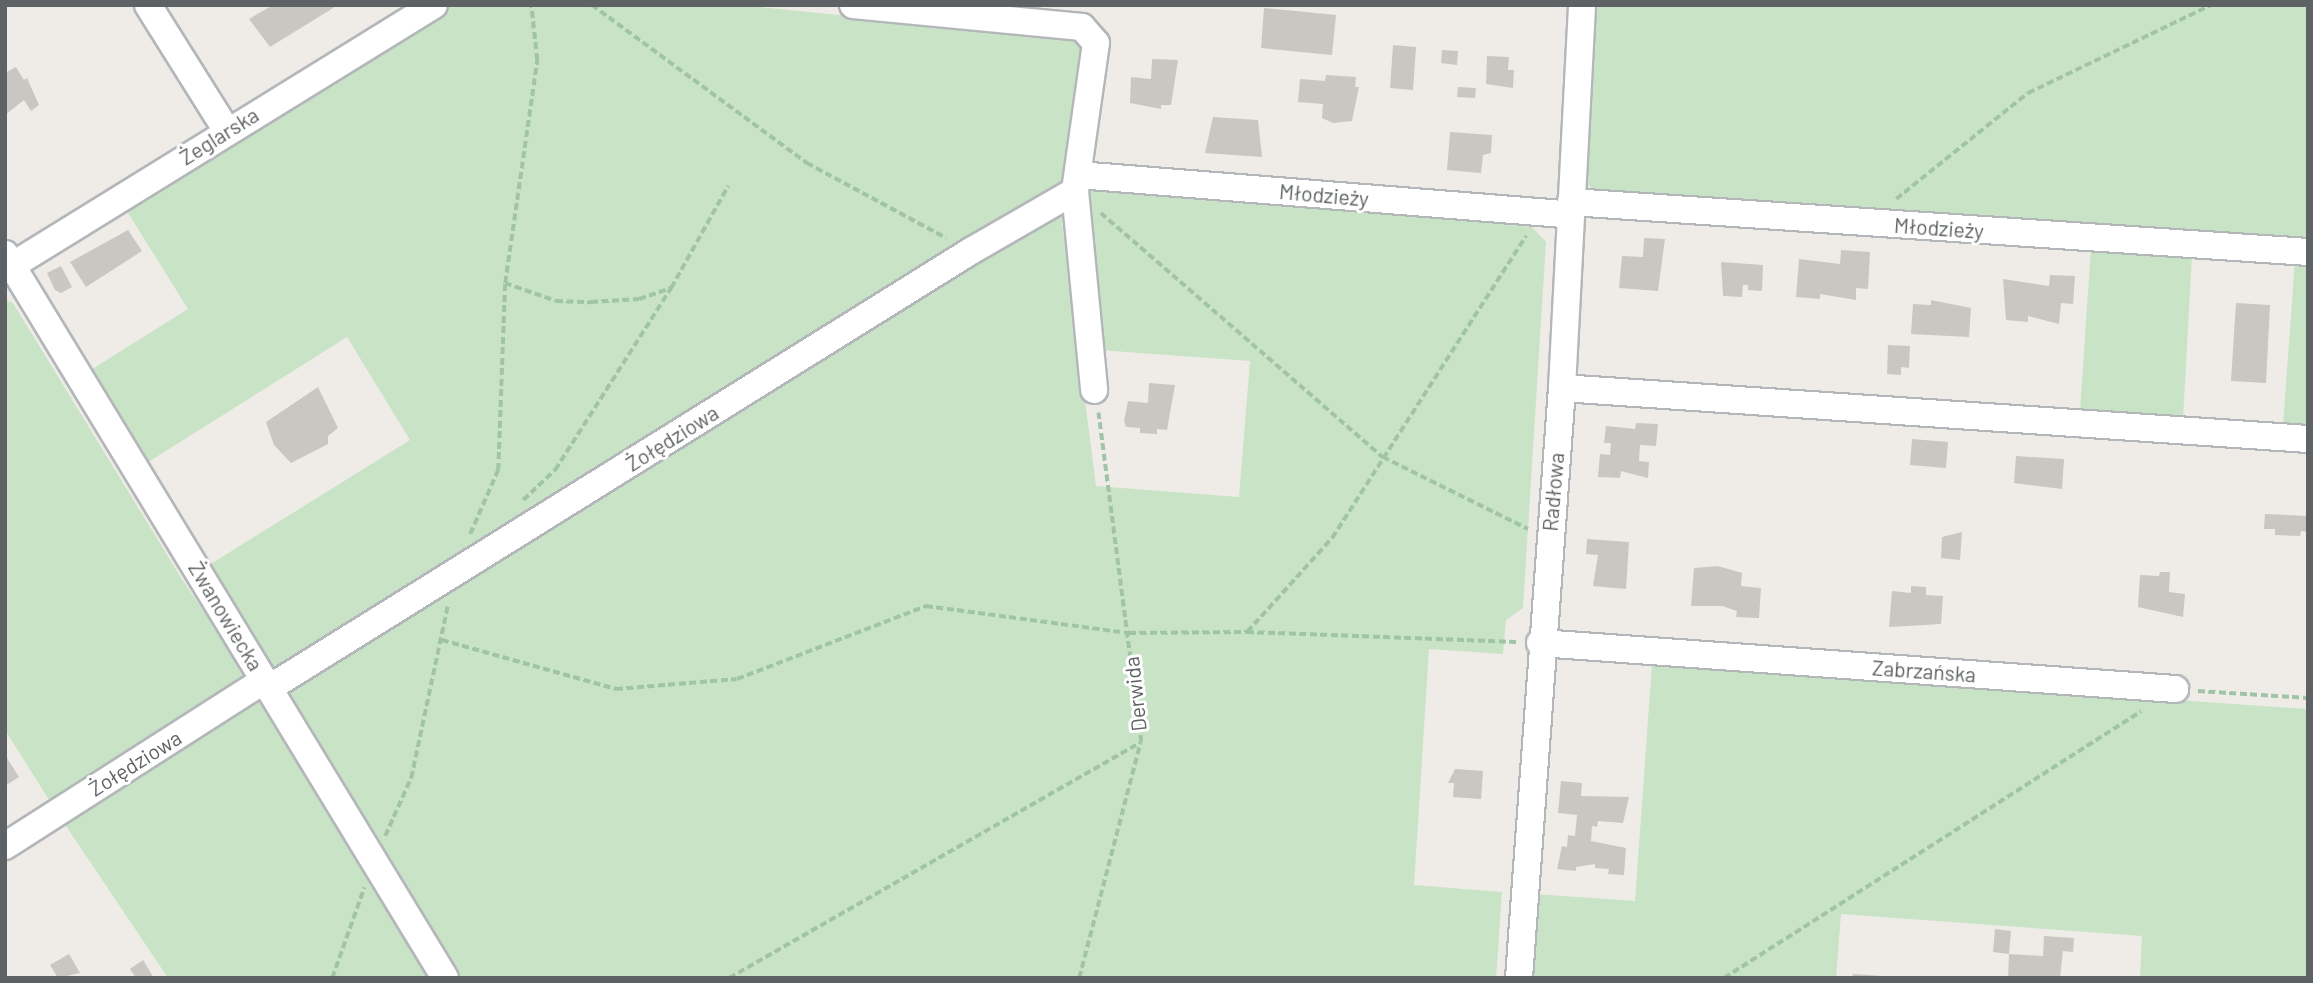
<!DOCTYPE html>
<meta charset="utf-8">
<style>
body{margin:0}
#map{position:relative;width:2313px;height:983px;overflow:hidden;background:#efece7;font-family:Barlow,sans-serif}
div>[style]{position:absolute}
.green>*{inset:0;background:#c8e3c6}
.building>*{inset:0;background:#cac7c3}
.path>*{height:3.5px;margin-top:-1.75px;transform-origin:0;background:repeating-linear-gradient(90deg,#a0c4a7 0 7px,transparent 0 10.5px)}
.roads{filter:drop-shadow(2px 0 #b4b7ba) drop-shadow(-2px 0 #b4b7ba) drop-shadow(0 2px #b4b7ba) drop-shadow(0 -2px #b4b7ba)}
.minor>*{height:26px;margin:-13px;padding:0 13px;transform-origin:13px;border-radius:13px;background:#fff}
span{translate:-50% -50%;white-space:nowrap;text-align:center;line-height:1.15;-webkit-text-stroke:6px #fff;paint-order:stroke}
.street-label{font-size:21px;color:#5e6265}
.frame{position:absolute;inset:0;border:7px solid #5e6265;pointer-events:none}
</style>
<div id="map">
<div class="green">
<i style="clip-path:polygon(446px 5px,741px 5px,1084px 40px,1070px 182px,274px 676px,206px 567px,410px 440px,347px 337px,142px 466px,86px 373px,188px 309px,125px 208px)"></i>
<i style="clip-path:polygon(1595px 5px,2308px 5px,2308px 245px,1600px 196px,1585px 182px)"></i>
<i style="clip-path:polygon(1082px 182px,1458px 212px,1459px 220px,1532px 227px,1546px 242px,1523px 608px,1506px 620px,1503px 654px,1429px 649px,1414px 885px,1502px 892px,1496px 978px,457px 978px,281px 689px,894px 311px,1061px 213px,1096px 486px,1239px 497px,1250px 361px,1099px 350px)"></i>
<i style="clip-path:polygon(2091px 248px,2192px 255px,2183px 418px,2080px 411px)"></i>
<i style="clip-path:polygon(2295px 261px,2308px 262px,2308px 426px,2283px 425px)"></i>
<i style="clip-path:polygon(5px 300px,13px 303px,183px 581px,250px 679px,51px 803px,5px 730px)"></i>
<i style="clip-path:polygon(1652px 664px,2308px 709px,2308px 978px,2140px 978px,2142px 936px,1841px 914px,1836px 978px,1531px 978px,1535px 894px,1635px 901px)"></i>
<i style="clip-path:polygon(264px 691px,432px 978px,168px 978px,60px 817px)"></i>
</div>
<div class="building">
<i style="clip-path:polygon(273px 5px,338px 5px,270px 47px,249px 19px)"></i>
<i style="clip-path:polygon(1264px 8px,1336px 15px,1332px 55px,1261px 48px)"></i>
<i style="clip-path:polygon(1393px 45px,1416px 47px,1413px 90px,1390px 88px)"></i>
<i style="clip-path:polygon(1442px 50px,1458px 51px,1457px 65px,1441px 63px)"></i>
<i style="clip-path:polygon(1487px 56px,1509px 57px,1508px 70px,1514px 70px,1513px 88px,1486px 84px)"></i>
<i style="clip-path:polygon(1152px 59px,1178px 60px,1171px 105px,1161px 105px,1161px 109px,1130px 103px,1131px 77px,1151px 79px)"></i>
<i style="clip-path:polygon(16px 67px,24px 80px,27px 78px,39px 105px,31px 111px,24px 100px,5px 115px,5px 73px)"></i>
<i style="clip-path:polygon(1326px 75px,1356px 77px,1355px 87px,1359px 87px,1352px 121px,1333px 123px,1322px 118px,1323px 104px,1298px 102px,1300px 79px,1325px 81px)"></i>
<i style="clip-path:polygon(1458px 87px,1476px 88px,1475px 98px,1457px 97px)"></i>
<i style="clip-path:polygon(1213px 117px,1258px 120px,1262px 157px,1205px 153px)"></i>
<i style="clip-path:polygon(1450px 132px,1492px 135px,1491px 153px,1483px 155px,1481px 173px,1447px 170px)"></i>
<i style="clip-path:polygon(128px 230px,142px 251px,86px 287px,70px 262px)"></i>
<i style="clip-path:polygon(1644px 238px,1665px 239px,1658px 291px,1619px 288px,1622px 256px,1643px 257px)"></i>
<i style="clip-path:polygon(1841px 250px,1870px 252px,1868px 289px,1856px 288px,1856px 300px,1820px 294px,1820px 299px,1796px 297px,1799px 259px,1840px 264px)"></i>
<i style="clip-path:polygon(1721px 262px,1763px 265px,1762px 291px,1748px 290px,1748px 285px,1743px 285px,1742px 297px,1723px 296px)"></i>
<i style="clip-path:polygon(61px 266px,72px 287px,61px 293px,55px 290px,47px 273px)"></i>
<i style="clip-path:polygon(2050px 275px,2075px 276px,2073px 304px,2061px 303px,2059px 324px,2028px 316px,2028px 322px,2006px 320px,2003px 279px,2049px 286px)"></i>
<i style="clip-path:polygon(1931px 300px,1971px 308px,1969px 337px,1911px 334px,1913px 304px,1931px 305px)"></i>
<i style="clip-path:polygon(2236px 303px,2270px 305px,2266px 383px,2231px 381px)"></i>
<i style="clip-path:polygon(1888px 345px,1910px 346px,1909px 368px,1901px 367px,1901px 375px,1887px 374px)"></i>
<i style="clip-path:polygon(1149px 383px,1175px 385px,1167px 430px,1157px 429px,1157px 434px,1140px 433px,1140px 428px,1126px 427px,1124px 421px,1128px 401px,1148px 403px)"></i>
<i style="clip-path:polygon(318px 387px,338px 428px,328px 436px,328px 444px,291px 463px,274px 445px,266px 422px)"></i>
<i style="clip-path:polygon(1636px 423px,1658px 424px,1656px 446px,1640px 445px,1639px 461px,1649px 462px,1648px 478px,1621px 471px,1620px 478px,1598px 477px,1600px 454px,1610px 455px,1611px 443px,1604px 443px,1606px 426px,1635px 429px)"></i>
<i style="clip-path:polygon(1912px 439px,1948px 442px,1946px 468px,1910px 465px)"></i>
<i style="clip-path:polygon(2016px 456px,2064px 459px,2062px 489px,2014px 483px)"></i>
<i style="clip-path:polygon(2265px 514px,2308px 516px,2308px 532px,2301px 531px,2300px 536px,2275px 535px,2275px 529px,2264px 529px)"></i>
<i style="clip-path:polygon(1962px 532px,1960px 560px,1941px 558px,1942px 537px)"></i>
<i style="clip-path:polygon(1587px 539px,1629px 542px,1626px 589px,1593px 586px,1598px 555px,1586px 554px)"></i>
<i style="clip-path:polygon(1718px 566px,1742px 573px,1741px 586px,1761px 588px,1759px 618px,1736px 617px,1737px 611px,1722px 606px,1691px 606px,1694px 568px)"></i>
<i style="clip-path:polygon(2160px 572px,2170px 572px,2169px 592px,2185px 594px,2183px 617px,2138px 607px,2140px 575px,2159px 576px)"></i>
<i style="clip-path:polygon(1911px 586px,1926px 587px,1926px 595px,1943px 596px,1941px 624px,1889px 627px,1892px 591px,1911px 593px)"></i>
<i style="clip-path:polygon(5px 755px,19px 777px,5px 786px)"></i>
<i style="clip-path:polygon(1455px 769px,1483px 771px,1481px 799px,1453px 797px,1454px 783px,1448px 783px)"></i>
<i style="clip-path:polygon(1561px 781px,1582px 783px,1581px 796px,1629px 797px,1623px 823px,1598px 821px,1597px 827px,1592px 826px,1591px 841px,1626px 848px,1624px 875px,1608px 874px,1609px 869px,1595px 868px,1595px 864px,1576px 867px,1576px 871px,1557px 869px,1562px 846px,1567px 847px,1568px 835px,1575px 836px,1577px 815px,1558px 813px)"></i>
<i style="clip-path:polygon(1995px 929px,2011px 931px,2009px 954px,1993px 952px)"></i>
<i style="clip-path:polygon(2044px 936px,2074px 938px,2073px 952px,2063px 951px,2060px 978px,2008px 978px,2009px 954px,2043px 956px)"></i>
<i style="clip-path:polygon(69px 954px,80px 973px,58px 978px,50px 965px)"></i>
<i style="clip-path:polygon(143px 960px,154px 978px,136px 978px,130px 969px)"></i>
<i style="clip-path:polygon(1853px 974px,1883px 976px,1883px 978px,1852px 978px)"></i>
</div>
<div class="path">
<i style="left:592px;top:5px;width:267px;rotate:36.3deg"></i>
<i style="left:807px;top:163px;width:158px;rotate:28.3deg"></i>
<i style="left:1896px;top:199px;width:169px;rotate:-38.8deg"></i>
<i style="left:2028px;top:93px;width:203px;rotate:-25.7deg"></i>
<i style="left:1101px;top:213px;width:373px;rotate:40.9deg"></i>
<i style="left:1383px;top:457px;width:162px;rotate:26.4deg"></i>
<i style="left:505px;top:283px;width:54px;rotate:19.4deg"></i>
<i style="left:556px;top:301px;width:35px;rotate:2deg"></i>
<i style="left:591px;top:302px;width:48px;rotate:-3.6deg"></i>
<i style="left:639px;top:299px;width:34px;rotate:-19deg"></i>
<i style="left:671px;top:288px;width:117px;rotate:-60.8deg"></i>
<i style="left:523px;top:500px;width:44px;rotate:-43.2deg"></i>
<i style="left:555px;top:470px;width:216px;rotate:-57.5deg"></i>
<i style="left:470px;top:534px;width:70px;rotate:-66.4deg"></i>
<i style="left:498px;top:470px;width:187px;rotate:-87.9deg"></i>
<i style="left:505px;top:283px;width:225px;rotate:-81.8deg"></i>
<i style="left:537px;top:60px;width:55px;rotate:-96.2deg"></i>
<i style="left:1247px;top:632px;width:127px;rotate:-47.9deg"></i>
<i style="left:1332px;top:538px;width:359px;rotate:-57.3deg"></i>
<i style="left:442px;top:640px;width:181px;rotate:15.7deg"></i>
<i style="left:616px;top:689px;width:121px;rotate:-4.7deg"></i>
<i style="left:737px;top:679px;width:203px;rotate:-21.1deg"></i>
<i style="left:926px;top:606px;width:205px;rotate:7.6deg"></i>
<i style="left:1129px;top:633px;width:118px;rotate:-0.5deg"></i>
<i style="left:1247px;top:632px;width:270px;rotate:2.1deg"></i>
<i style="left:2198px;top:691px;width:110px;rotate:3.6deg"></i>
<i style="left:385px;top:836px;width:64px;rotate:-65.9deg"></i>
<i style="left:411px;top:778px;width:178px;rotate:-78deg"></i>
<i style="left:332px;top:978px;width:96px;rotate:-70.4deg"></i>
<i style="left:729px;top:978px;width:475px;rotate:-29.8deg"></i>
<i style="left:1141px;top:742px;width:332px;rotate:-97.4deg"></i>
<i style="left:1079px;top:978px;width:243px;rotate:-75.4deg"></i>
<i style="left:1724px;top:978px;width:495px;rotate:-32.6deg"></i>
</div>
<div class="roads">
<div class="minor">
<i style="left:148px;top:5px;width:149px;rotate:57.9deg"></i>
<i style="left:853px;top:5px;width:230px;rotate:5.5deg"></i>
<i style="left:1082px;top:27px;width:21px;rotate:49deg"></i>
<i style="left:1096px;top:43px;width:149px;rotate:98.1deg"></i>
<i style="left:1075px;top:191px;width:200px;rotate:84.5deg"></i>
<i style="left:1078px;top:175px;width:494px;rotate:4.6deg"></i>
<i style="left:1571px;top:202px;width:739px;rotate:3.88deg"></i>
<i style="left:5px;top:254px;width:847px;rotate:58.71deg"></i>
<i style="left:5px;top:270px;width:504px;rotate:-31.7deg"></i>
<i style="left:1562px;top:388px;width:748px;rotate:3.91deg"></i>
<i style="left:1540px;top:643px;width:637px;rotate:4.14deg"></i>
<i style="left:271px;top:687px;width:825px;rotate:-31.92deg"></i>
<i style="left:971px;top:251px;width:120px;rotate:-30deg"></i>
<i style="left:5px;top:846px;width:308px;rotate:-32.6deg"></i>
<i style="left:1519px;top:978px;width:592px;rotate:-85.83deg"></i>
<i style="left:1562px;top:388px;width:384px;rotate:-87deg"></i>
</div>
</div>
<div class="street-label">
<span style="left:219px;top:136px;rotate:-32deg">Żeglarska</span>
<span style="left:1324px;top:195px;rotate:5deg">Młodzieży</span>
<span style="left:1939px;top:228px;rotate:4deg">Młodzieży</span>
<span style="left:672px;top:438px;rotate:-32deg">Żołędziowa</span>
<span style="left:1553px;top:492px;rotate:-85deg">Radłowa</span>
<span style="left:226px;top:616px;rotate:59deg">Żwanowiecka</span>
<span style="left:1924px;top:671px;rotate:4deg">Zabrzańska</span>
<span style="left:1135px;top:694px;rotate:-96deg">Derwida</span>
<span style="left:135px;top:763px;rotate:-32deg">Żołędziowa</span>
</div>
<div class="frame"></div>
</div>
